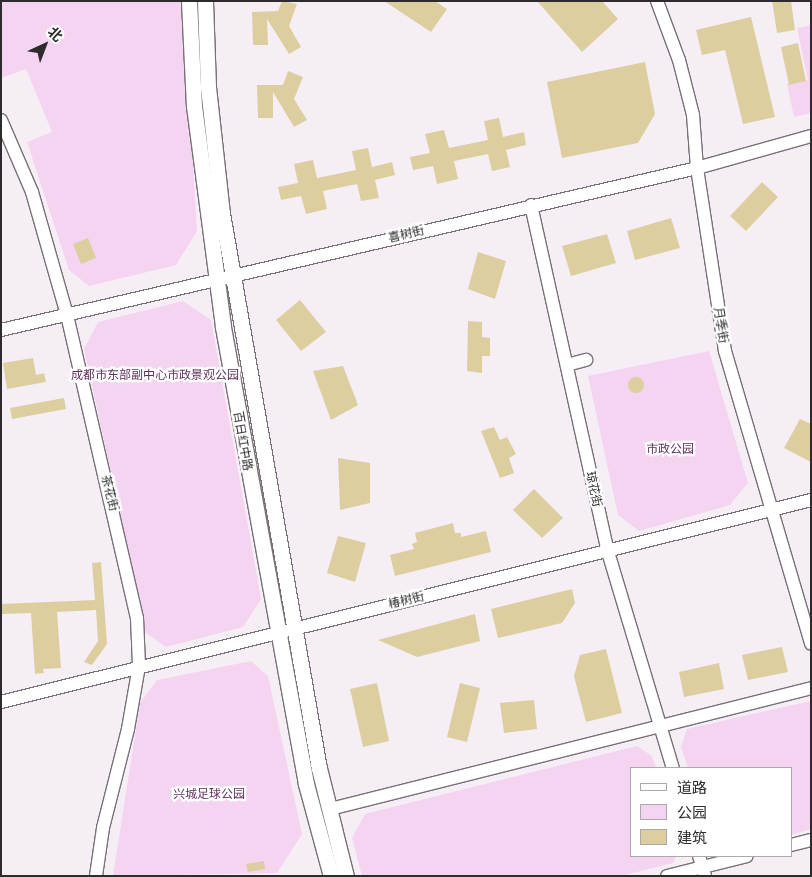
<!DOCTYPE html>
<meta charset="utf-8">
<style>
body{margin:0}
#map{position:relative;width:812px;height:877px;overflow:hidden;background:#f6eef5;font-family:"Noto Sans","Noto Sans SC",sans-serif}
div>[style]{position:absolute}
.green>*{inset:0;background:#f4d4f0}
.building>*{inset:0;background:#ddcea0}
.round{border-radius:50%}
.roads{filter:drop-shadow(1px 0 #787077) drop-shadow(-1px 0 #787077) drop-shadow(0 1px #787077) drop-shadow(0 -1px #787077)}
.minor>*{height:12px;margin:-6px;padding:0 6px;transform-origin:6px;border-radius:6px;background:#fff}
.tertiary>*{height:15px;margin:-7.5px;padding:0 7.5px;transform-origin:7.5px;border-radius:7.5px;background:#fff}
span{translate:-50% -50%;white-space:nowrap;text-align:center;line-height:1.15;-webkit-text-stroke:4.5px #fff;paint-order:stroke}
.street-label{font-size:12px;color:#2e2b2e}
.park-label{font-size:12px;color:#60315c}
.frame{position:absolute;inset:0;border:2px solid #2e2b2e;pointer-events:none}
.legend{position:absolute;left:630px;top:767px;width:162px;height:90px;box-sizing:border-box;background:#fff;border:1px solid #abaaab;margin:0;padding:6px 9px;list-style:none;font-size:15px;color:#2e2b2e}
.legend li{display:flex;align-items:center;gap:10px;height:25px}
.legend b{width:25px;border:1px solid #abaaab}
.north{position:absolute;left:20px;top:20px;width:50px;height:50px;-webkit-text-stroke:4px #fff;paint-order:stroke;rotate:43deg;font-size:14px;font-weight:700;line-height:20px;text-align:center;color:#2e2b2e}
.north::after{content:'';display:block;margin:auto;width:18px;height:22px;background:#2e2b2e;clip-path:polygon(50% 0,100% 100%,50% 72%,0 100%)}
</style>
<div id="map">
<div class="green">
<i style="clip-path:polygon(1px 1px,183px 1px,197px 231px,176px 265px,89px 286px,69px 270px,27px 142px,52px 132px,26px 69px,1px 78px)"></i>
<i style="clip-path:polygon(811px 25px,811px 113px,794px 117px,787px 84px,808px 80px,797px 28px)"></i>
<i style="clip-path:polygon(183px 301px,211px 320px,261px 599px,243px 627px,166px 647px,146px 633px,84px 349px,98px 322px)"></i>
<i style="clip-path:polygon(709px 351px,748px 483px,730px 505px,639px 531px,618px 515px,588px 376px)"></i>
<i style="clip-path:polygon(251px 661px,268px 676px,302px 834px,277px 873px,113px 876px,140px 703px,157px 680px)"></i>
<i style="clip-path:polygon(811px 701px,811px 829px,791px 835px,791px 768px,688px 768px,681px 747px,687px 729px)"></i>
<i style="clip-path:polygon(637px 746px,652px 756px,656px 768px,631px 768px,631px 856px,676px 856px,673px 863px,621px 876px,362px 876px,352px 838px,365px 814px)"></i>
</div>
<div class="building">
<i style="clip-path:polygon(282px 1px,297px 4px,289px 26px,301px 47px,289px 54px,267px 19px,268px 45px,253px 45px,252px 12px,278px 11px)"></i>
<i style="clip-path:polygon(384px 1px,435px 1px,447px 9px,431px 32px)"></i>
<i style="clip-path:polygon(537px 1px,602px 1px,618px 19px,582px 52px)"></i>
<i style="clip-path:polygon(772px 1px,791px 1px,795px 30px,777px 33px)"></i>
<i style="clip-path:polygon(751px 17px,775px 117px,743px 124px,725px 50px,702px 55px,696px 30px)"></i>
<i style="clip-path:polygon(798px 43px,806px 81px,789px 85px,781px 47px)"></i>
<i style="clip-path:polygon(645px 62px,655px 114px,638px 143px,562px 158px,547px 82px)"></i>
<i style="clip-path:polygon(288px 71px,303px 77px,294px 99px,307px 120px,294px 127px,273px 92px,273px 118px,258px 118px,257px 85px,283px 85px)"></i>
<i style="clip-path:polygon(499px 118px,503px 137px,524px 132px,526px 145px,506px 150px,510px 167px,492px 171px,488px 154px,454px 161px,458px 179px,437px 184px,433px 166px,413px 170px,410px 157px,430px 153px,425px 134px,444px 130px,449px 148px,488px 140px,484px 121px)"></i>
<i style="clip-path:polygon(368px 148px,372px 167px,392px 162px,395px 175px,375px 180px,379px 198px,361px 201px,357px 184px,323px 191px,327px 209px,306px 214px,301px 196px,281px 200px,278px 187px,298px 183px,294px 164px,313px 160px,317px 178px,356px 170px,352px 151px)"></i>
<i style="clip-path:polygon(762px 182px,778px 197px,746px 231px,730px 216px)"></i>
<i style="clip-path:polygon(671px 218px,680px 248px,635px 260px,627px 231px)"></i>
<i style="clip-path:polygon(607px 234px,616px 263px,571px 276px,562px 246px)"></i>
<i style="clip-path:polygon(88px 238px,96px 258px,81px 264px,73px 244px)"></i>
<i style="clip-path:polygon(478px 252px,506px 261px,495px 299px,468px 289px)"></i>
<i style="clip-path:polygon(300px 300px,326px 332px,301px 351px,276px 320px)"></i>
<i style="clip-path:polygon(468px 321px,482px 322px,482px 337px,490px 338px,490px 356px,482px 356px,482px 373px,467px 371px)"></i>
<i style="clip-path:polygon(33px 358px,36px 375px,44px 373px,46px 382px,7px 389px,3px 363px)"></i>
<i style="clip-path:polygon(343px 366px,358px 405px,331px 420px,313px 371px)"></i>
<i class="round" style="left:628px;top:377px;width:16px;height:16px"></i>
<i style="clip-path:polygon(64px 398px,66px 409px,12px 419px,10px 408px)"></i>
<i style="clip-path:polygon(800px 419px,811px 424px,811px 462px,784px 448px)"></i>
<i style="clip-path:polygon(494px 427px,500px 440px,507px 437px,516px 454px,509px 458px,514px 473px,500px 478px,481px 431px)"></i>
<i style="clip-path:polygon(338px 458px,370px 463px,370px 503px,340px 510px)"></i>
<i style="clip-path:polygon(534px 489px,563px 518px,542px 538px,513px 510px)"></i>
<i style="clip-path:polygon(453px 523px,455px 533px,461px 533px,461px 537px,486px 531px,491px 552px,395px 576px,390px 555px,414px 549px,412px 544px,417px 542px,415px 533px)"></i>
<i style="clip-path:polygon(338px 536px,366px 543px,355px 582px,327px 573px)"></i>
<i style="clip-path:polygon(101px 562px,107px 644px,92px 665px,84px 662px,98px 641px,96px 610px,57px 612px,61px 668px,43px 669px,44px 673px,35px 674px,31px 613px,1px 614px,1px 604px,95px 600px,92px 563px)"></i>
<i style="clip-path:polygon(572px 589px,575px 603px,562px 623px,498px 638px,491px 609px)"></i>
<i style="clip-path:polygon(475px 614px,480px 641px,417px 657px,378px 640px)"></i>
<i style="clip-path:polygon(782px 647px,788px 672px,748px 680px,742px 655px)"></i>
<i style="clip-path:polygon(606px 649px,622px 713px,586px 722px,574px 676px,580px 655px)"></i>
<i style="clip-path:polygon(719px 663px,724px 689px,684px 697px,679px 672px)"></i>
<i style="clip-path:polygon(377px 683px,389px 741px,363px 747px,350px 689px)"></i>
<i style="clip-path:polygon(460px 683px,480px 688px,467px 742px,447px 737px)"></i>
<i style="clip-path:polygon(534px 700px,537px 729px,504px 733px,500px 703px)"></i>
<i style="clip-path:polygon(264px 861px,265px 869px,248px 872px,246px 864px)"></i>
</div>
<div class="roads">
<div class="minor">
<i style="left:657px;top:1px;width:63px;rotate:69.6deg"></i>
<i style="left:679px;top:60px;width:57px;rotate:75.7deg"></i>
<i style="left:693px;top:115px;width:53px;rotate:85.7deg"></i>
<i style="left:697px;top:168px;width:185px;rotate:81.3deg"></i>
<i style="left:725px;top:351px;width:305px;rotate:73.6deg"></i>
<i style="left:1px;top:120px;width:78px;rotate:66.7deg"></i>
<i style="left:32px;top:192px;width:128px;rotate:74.1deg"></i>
<i style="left:67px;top:315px;width:311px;rotate:77deg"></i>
<i style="left:137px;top:618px;width:48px;rotate:87.6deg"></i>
<i style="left:139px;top:666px;width:64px;rotate:99.9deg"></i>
<i style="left:128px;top:729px;width:102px;rotate:104.2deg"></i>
<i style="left:103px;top:828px;width:49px;rotate:98.3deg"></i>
<i style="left:531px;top:205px;width:355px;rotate:77.5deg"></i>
<i style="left:608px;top:552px;width:226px;rotate:73.3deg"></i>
<i style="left:1px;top:330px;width:715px;rotate:-13.1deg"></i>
<i style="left:697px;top:168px;width:118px;rotate:-15.7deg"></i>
<i style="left:567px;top:365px;width:20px;rotate:-15deg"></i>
<i style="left:1px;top:702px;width:835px;rotate:-14deg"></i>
<i style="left:330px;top:809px;width:496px;rotate:-14.1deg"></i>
<i style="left:791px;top:845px;width:21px;rotate:-14deg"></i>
<i style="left:699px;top:856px;width:21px;rotate:73deg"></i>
<i style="left:667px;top:876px;width:82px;rotate:-14deg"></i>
</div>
<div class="tertiary">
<i style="left:189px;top:1px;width:105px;rotate:87.3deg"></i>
<i style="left:194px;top:106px;width:223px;rotate:82.5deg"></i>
<i style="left:223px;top:327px;width:464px;rotate:79.7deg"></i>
<i style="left:306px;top:784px;width:95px;rotate:74.8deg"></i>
<i style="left:205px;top:1px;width:86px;rotate:88deg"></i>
<i style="left:208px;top:87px;width:127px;rotate:83.7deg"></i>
<i style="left:222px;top:213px;width:563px;rotate:80.09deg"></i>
<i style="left:319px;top:768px;width:111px;rotate:76deg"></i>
</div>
</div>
<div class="street-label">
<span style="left:406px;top:234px;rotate:-13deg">喜树街</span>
<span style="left:721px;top:325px;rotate:81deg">月季街</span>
<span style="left:243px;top:441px;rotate:80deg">百日红中路</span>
<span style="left:594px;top:489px;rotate:78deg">琼花街</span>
<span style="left:110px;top:493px;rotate:76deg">茶花街</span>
<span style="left:406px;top:600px;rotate:-13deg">椿树街</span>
</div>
<div class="park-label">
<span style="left:155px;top:375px">成都市东部副中心市政景观公园</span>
<span style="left:670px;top:449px">市政公园</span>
<span style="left:209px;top:794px">兴城足球公园</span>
</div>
<div class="frame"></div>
<ul class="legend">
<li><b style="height:6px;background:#fff"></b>道路</li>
<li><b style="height:14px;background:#f4d4f0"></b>公园</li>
<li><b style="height:14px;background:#ddcea0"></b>建筑</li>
</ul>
<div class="north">北</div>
</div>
